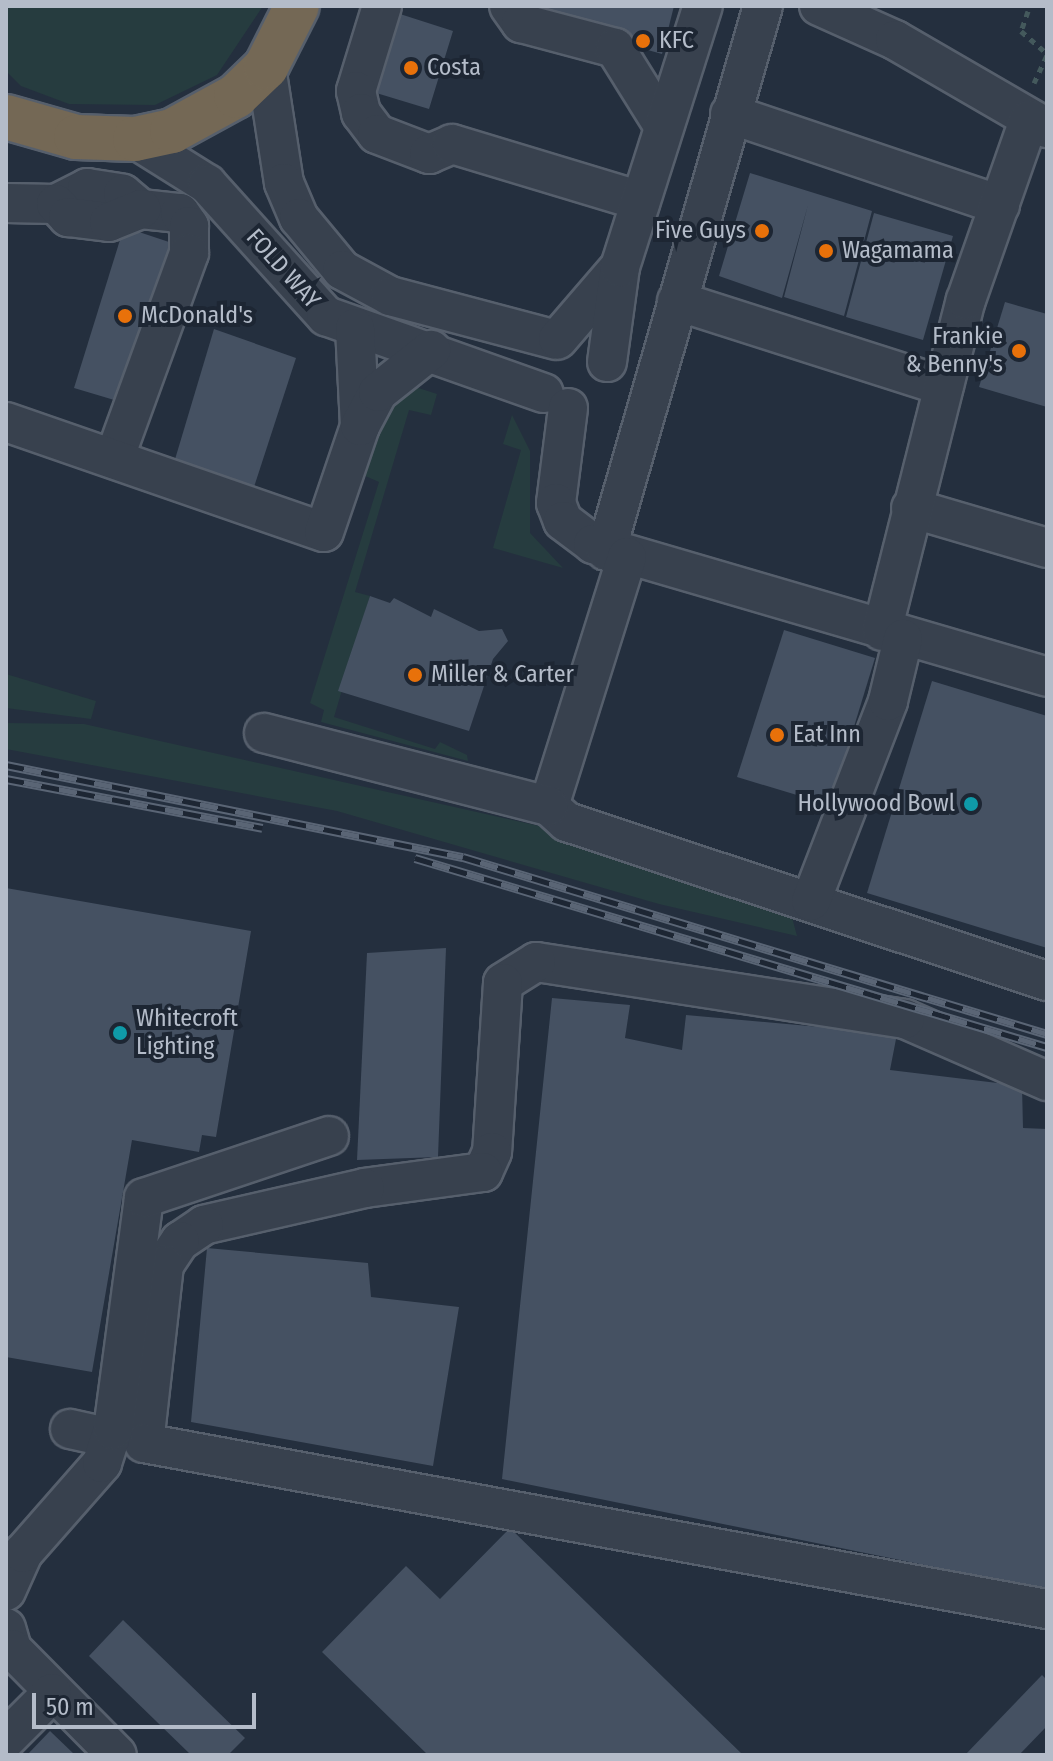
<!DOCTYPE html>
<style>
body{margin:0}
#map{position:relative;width:1053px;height:1761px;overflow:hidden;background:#242f3e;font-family:"Fira Sans Condensed",sans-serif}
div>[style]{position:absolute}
.green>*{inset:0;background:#263c3f}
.building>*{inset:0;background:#455162}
.path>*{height:5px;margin-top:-2.5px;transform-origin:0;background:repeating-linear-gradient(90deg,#44595c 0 6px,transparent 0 12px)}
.roads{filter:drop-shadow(2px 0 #565f6c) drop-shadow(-2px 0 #565f6c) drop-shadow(0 2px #565f6c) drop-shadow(0 -2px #565f6c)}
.minor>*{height:38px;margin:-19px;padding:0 19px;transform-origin:19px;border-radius:19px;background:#38414e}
.highway>*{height:44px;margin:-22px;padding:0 22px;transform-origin:22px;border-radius:22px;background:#746855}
.rail>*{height:9px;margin-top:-4.5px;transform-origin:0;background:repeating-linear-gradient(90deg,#1d2633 0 18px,#5a6575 0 36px);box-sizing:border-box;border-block:2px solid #5a6575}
.dots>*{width:22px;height:22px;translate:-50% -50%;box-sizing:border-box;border:4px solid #1d2633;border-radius:50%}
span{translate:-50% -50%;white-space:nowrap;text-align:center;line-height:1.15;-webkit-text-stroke:8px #1d2633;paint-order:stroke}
.poi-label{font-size:24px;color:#b4bcc9}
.left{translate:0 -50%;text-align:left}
.right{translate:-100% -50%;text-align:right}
.street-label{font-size:24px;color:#b4bcc9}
.frame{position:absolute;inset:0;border:8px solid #b4bcc9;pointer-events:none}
.scale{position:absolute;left:32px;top:1693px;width:224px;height:36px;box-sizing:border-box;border:4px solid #b4bcc9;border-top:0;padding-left:10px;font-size:24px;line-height:28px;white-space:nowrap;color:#b4bcc9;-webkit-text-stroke:6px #1d2633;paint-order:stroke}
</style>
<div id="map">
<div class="green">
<i style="clip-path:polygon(6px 6px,263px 6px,217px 75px,155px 105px,69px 104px,21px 86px,6px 71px)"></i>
<i style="clip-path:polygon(403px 383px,437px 394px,431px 415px,409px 410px,355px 592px,370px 596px,334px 717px,435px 749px,440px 742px,467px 755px,468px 761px,321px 722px,324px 710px,310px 703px,379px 482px,363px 475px,386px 408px)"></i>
<i style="clip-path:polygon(512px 415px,530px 451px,530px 533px,563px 568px,493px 548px,521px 450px,503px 444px)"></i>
<i style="clip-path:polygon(6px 674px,96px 701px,91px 719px,6px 708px)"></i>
<i style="clip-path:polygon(6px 723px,84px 724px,539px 826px,789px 906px,797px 936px,659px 904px,337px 811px,6px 749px)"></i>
</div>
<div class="building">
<i style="clip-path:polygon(543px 6px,674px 6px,662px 54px,540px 20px)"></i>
<i style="clip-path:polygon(400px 14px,453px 31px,429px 109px,373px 92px,389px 27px,396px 29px)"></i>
<i style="clip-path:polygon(750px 173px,872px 211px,844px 316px,784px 297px,808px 205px,782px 298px,719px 276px)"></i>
<i style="clip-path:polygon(874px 213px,953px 236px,923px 340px,846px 317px)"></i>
<i style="clip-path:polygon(124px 227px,172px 243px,131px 405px,74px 388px)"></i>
<i style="clip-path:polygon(1005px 302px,1047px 314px,1047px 407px,979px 387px)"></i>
<i style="clip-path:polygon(214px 329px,296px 358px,253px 490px,173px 466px)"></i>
<i style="clip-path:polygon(370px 596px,390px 603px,394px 598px,431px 617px,434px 609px,479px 631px,502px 629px,508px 641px,493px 659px,469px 731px,338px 691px)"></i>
<i style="clip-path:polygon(784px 630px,875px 658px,830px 805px,737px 777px)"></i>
<i style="clip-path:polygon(932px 681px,1047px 716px,1047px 948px,867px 893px)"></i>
<i style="clip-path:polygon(6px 888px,251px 931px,216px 1137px,202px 1135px,199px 1152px,132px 1140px,92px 1372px,6px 1357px)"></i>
<i style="clip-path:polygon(446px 948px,438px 1157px,357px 1160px,367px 953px)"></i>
<i style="clip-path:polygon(552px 998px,630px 1005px,625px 1038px,682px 1050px,686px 1015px,897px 1034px,890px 1070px,1022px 1086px,1023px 1128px,1047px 1129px,1047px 1590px,502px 1479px)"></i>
<i style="clip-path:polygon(207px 1248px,368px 1263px,371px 1297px,459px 1307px,433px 1466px,191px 1422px)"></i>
<i style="clip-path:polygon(510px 1528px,743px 1755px,428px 1755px,322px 1652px,406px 1566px,440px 1599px)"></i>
<i style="clip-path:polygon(123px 1620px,245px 1738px,228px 1755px,191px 1755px,89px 1656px)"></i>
<i style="clip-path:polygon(1042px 1675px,1047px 1680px,1047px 1726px,1019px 1755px,965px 1755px)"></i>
<i style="clip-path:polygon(50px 1731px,75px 1755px,27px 1755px)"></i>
</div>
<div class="path">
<i style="left:1028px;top:11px;width:21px;rotate:109deg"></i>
<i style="left:1021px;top:31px;width:35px;rotate:41deg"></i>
<i style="left:1034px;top:83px;width:31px;rotate:-65deg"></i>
</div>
<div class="roads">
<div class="minor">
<i style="left:382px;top:6px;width:89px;rotate:107deg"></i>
<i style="left:356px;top:91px;width:23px;rotate:77deg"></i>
<i style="left:361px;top:113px;width:26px;rotate:53deg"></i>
<i style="left:377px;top:134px;width:56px;rotate:21deg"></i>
<i style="left:429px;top:154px;width:25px;rotate:-23deg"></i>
<i style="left:452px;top:144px;width:197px;rotate:16.8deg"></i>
<i style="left:509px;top:6px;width:21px;rotate:55deg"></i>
<i style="left:521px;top:23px;width:97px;rotate:14.9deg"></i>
<i style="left:615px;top:48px;width:91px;rotate:58.1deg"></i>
<i style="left:819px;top:6px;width:83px;rotate:24.1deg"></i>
<i style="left:895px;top:40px;width:176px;rotate:30.1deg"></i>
<i style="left:266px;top:67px;width:117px;rotate:81.2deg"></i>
<i style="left:284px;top:183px;width:38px;rotate:67deg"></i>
<i style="left:299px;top:218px;width:67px;rotate:50.4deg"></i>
<i style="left:342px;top:270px;width:55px;rotate:28.4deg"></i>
<i style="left:390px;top:296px;width:172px;rotate:14.8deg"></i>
<i style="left:730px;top:114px;width:285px;rotate:18.6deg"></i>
<i style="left:135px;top:139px;width:85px;rotate:32deg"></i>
<i style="left:207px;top:184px;width:178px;rotate:48deg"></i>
<i style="left:326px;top:316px;width:231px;rotate:19.5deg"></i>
<i style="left:6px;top:203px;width:50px;rotate:1.1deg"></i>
<i style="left:56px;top:204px;width:35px;rotate:-27deg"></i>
<i style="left:87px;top:188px;width:36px;rotate:9deg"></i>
<i style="left:123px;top:194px;width:23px;rotate:40deg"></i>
<i style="left:141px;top:209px;width:39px;rotate:6deg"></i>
<i style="left:180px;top:213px;width:16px;rotate:55deg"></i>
<i style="left:189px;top:226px;width:27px;rotate:90deg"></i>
<i style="left:189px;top:253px;width:219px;rotate:110deg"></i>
<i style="left:56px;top:204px;width:18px;rotate:47deg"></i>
<i style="left:68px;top:217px;width:41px;rotate:7deg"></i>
<i style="left:109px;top:222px;width:35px;rotate:-22deg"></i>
<i style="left:677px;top:301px;width:280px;rotate:17.7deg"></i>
<i style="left:355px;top:328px;width:98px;rotate:87.1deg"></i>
<i style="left:558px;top:339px;width:95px;rotate:-49.3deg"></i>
<i style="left:607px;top:362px;width:96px;rotate:-82.2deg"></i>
<i style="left:620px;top:267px;width:274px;rotate:-72.4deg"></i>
<i style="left:568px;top:408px;width:96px;rotate:97.2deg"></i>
<i style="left:556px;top:503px;width:19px;rotate:69deg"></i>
<i style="left:563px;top:521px;width:38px;rotate:37deg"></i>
<i style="left:593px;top:544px;width:473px;rotate:16.3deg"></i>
<i style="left:6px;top:422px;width:336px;rotate:19.1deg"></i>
<i style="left:324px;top:532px;width:112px;rotate:-71.2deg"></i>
<i style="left:360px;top:426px;width:38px;rotate:-62deg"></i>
<i style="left:378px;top:392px;width:68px;rotate:-38.4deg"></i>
<i style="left:911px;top:508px;width:142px;rotate:16.4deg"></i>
<i style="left:606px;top:551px;width:567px;rotate:-73.93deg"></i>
<i style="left:627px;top:557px;width:261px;rotate:107.4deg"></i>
<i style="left:549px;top:806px;width:24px;rotate:42deg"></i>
<i style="left:567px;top:822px;width:506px;rotate:18.33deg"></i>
<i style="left:882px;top:631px;width:341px;rotate:-75.8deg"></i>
<i style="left:966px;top:300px;width:191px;rotate:-70.7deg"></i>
<i style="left:264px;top:733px;width:294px;rotate:14.4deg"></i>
<i style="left:811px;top:901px;width:214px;rotate:-68.9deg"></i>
<i style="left:888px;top:701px;width:64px;rotate:-76.4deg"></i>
<i style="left:1047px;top:1081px;width:155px;rotate:-156.4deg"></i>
<i style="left:905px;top:1019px;width:373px;rotate:-171.2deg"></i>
<i style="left:536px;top:962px;width:39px;rotate:148deg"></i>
<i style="left:503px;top:983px;width:169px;rotate:93.7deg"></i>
<i style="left:492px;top:1152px;width:22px;rotate:114deg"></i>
<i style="left:483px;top:1172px;width:119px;rotate:172.3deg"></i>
<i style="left:365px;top:1188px;width:165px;rotate:167.1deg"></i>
<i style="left:204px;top:1225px;width:29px;rotate:146deg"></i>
<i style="left:180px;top:1241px;width:29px;rotate:124deg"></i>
<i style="left:164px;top:1265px;width:179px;rotate:96.4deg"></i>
<i style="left:144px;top:1443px;width:918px;rotate:10.42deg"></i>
<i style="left:70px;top:1429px;width:42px;rotate:12.4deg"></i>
<i style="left:6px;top:1591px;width:42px;rotate:-65.9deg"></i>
<i style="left:23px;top:1553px;width:120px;rotate:-48.7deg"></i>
<i style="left:102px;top:1463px;width:35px;rotate:-72deg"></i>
<i style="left:113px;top:1430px;width:234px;rotate:-82.4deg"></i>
<i style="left:144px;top:1198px;width:195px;rotate:-18.5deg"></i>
<i style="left:6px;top:1628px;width:22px;rotate:74deg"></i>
<i style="left:12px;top:1649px;width:149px;rotate:45.3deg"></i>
<i style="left:6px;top:1739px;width:65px;rotate:-45deg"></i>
</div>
<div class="highway">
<i style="left:6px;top:117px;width:73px;rotate:15.9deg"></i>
<i style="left:76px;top:137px;width:59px;rotate:1.9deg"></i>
<i style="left:135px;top:139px;width:38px;rotate:-12deg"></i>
<i style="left:172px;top:131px;width:73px;rotate:-28.7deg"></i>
<i style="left:236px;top:96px;width:42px;rotate:-44deg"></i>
<i style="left:266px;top:67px;width:68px;rotate:-63.1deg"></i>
</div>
</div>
<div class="rail">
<i style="left:6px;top:765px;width:466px;rotate:11.4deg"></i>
<i style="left:463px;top:857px;width:610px;rotate:16.86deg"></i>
<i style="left:6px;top:779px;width:261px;rotate:10.8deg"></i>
<i style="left:415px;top:858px;width:660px;rotate:16.65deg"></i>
</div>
<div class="dots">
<i style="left:643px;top:41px;background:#e8710a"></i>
<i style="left:411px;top:68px;background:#e8710a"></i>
<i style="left:762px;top:231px;background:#e8710a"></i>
<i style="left:826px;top:251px;background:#e8710a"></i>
<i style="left:125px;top:316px;background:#e8710a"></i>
<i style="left:1019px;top:351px;background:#e8710a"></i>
<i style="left:415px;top:675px;background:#e8710a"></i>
<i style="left:777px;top:735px;background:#e8710a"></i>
<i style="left:971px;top:804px;background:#0f9aa8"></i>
<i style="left:120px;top:1033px;background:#0f9aa8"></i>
</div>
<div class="poi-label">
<span class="left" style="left:659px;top:41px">KFC</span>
<span class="left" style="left:427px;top:68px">Costa</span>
<span class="right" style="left:746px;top:231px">Five Guys</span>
<span class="left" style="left:842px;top:251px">Wagamama</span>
<span class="left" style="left:141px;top:316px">McDonald's</span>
<span class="right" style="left:1003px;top:351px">Frankie<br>&amp; Benny's</span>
<span class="left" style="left:431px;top:675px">Miller &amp; Carter</span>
<span class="left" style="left:793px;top:735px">Eat Inn</span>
<span class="right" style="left:955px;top:804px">Hollywood Bowl</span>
<span class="left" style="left:136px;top:1033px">Whitecroft<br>Lighting</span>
</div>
<div class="street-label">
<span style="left:283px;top:269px;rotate:48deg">FOLD WAY</span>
</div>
<div class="frame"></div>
<div class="scale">50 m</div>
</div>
